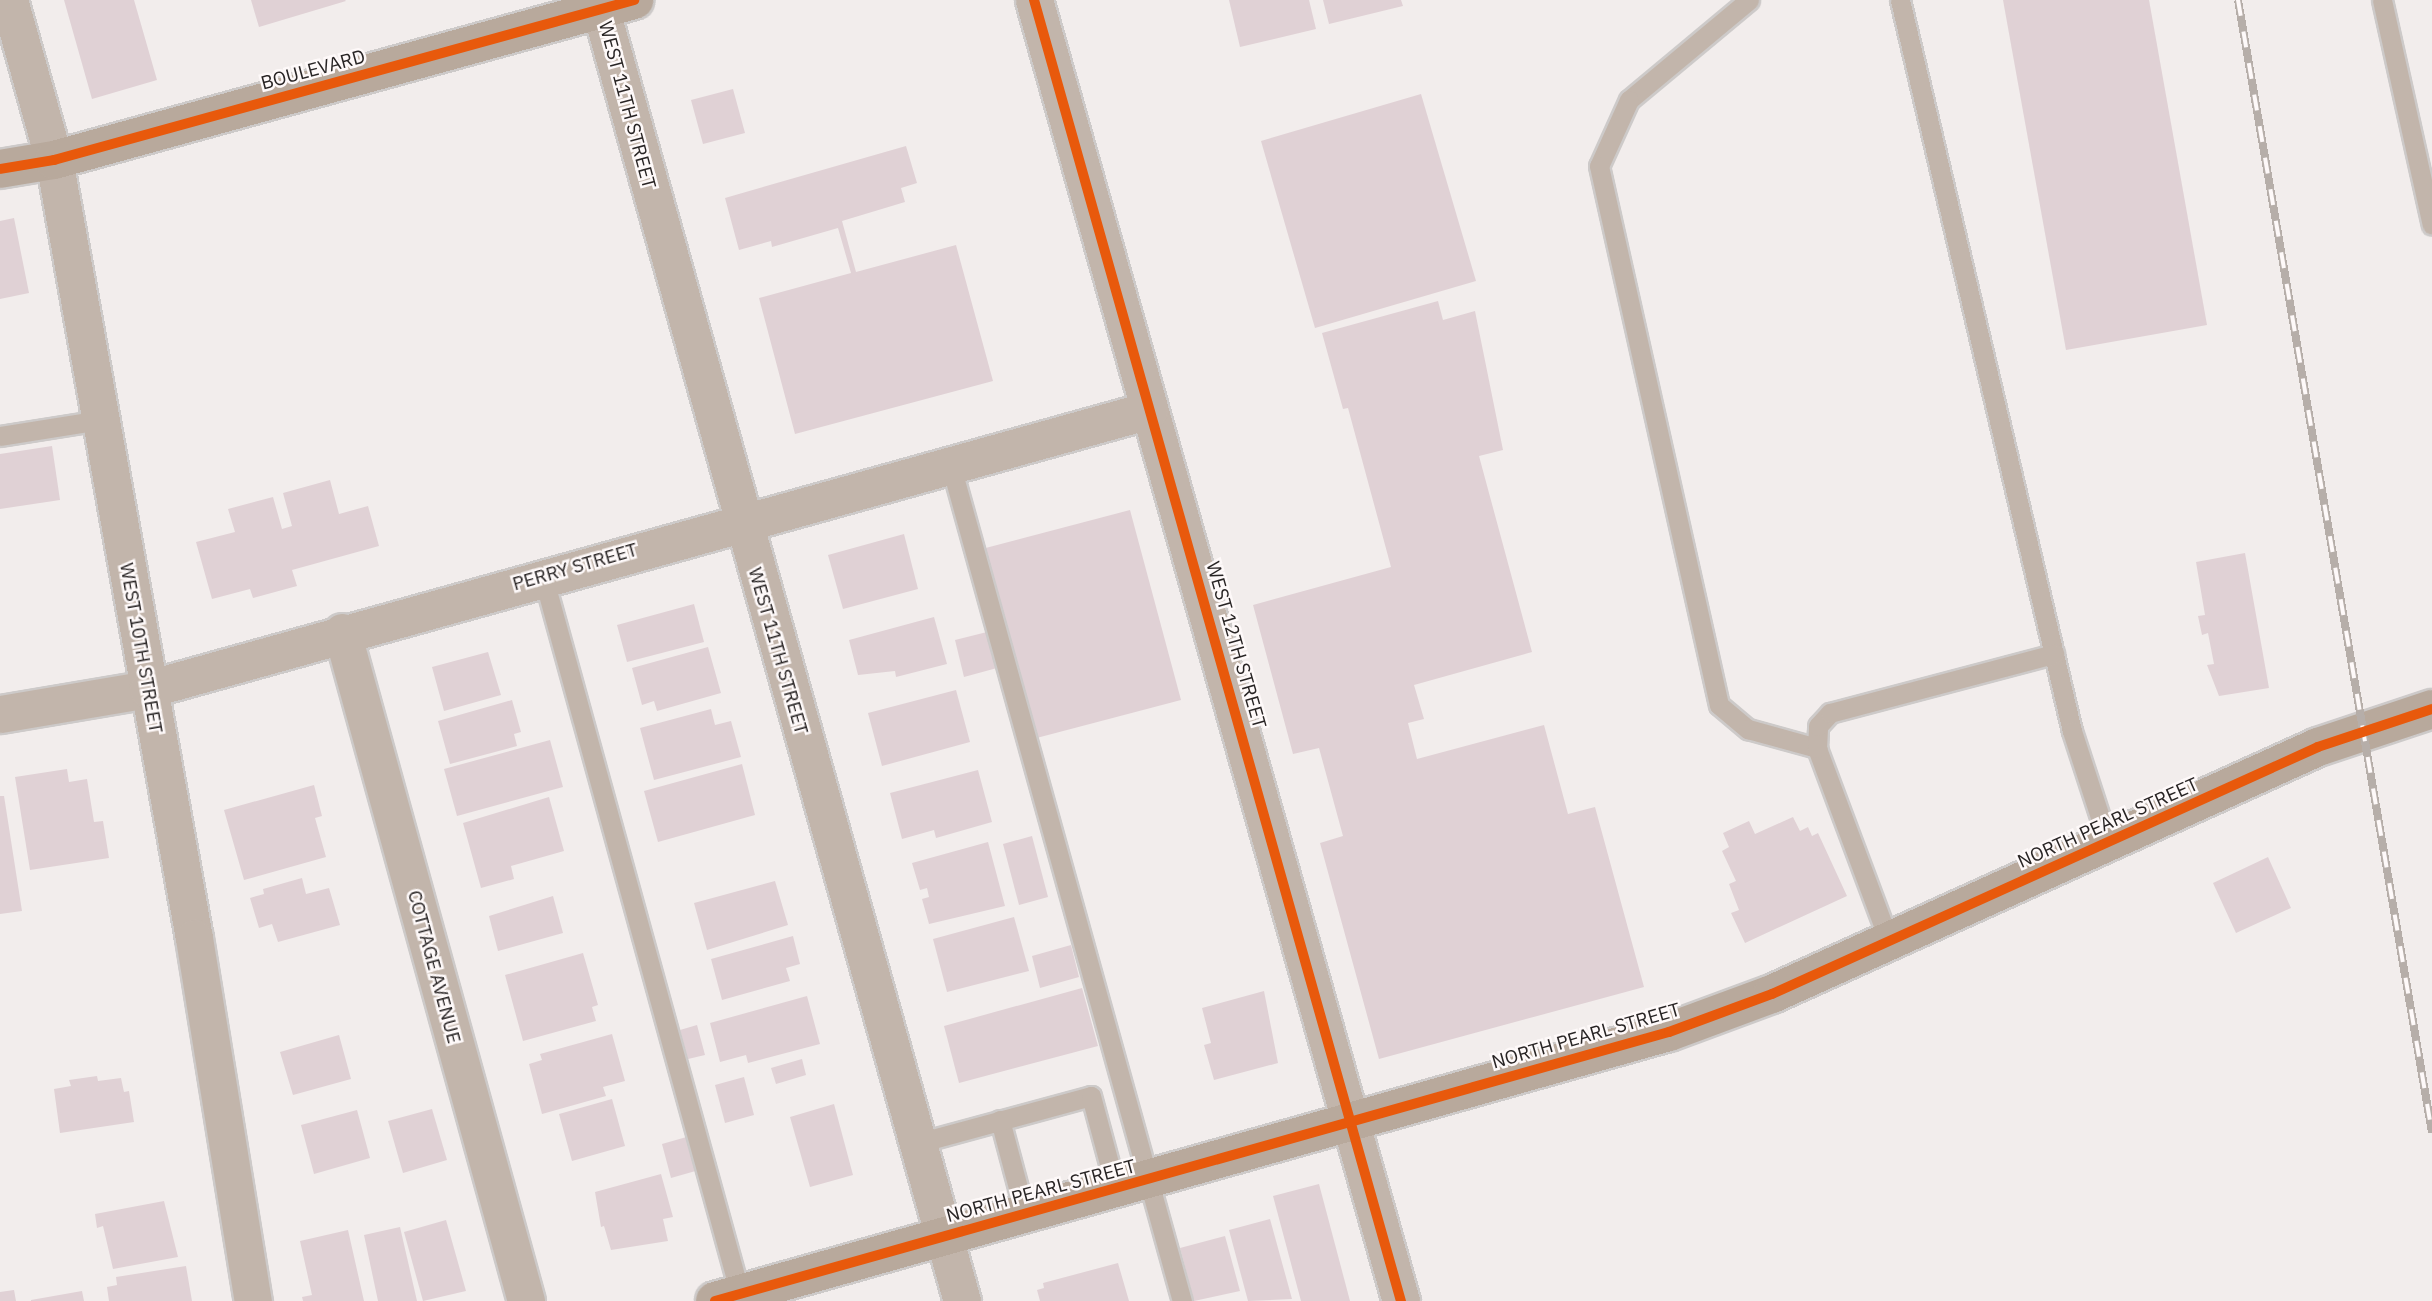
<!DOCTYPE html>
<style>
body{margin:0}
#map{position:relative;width:2432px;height:1301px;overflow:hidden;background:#f2edec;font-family:"IBM Plex Sans",sans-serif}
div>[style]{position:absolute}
.building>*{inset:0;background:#e0d1d5}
.roads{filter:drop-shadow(2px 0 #cdcac9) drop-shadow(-2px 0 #cdcac9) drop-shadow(0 2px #cdcac9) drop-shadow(0 -2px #cdcac9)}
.lane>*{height:19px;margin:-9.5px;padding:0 9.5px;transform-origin:9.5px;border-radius:9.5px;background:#c2b5ab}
.street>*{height:37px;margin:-18.5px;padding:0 18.5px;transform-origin:18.5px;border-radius:18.5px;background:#c2b5ab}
.secondary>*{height:38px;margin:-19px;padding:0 19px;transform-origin:19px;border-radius:19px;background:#b8a99c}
.rail>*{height:8px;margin-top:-4px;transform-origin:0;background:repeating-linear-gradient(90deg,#fef9f9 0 16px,#b6aea9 0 32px);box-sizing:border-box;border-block:2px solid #b6aea9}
.cycleway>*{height:10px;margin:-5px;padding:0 5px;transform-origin:5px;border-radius:5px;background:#e8590c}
span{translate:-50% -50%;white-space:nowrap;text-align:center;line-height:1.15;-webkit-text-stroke:5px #fef9f9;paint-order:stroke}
.street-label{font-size:19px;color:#282424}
</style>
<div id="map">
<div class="building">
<i style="clip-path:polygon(64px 0,134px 0,157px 80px,92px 99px)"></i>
<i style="clip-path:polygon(251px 0,345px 0,346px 1px,259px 27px)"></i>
<i style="clip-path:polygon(1229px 0,1309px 0,1316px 29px,1240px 47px)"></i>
<i style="clip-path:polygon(1323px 0,1401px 0,1403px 6px,1329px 24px)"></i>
<i style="clip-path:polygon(2003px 0,2149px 0,2207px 325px,2066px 350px)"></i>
<i style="clip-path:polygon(733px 89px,745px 133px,703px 144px,691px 100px)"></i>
<i style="clip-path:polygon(1421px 94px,1476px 281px,1315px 328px,1261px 141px)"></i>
<i style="clip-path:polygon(906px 146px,917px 183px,901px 188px,905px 202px,842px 221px,856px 272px,956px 245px,993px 381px,795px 434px,759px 298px,851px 273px,838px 228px,772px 247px,771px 241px,739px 250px,725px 198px)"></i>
<i style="clip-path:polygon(14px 218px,29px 293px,0 299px,0 221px)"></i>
<i style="clip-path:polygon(1438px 301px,1443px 320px,1475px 311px,1503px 450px,1479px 456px,1532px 652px,1414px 685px,1424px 719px,1408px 723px,1417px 759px,1544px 725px,1568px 814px,1595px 807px,1644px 987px,1379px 1059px,1320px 843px,1343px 836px,1319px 748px,1293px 754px,1253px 605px,1391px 567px,1348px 408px,1343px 409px,1322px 333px)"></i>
<i style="clip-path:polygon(52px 446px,60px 500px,0 509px,0 454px)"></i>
<i style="clip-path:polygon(330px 480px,339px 514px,368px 506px,379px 546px,292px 570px,297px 586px,253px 598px,250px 589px,212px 599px,196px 542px,235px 532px,228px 509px,273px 497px,282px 529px,292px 526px,283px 493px)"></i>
<i style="clip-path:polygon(1130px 510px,1181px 700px,1029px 740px,978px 550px)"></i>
<i style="clip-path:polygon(904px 534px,918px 589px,843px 609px,828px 555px)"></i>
<i style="clip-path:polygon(2245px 553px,2269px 688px,2219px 696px,2207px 665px,2214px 664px,2208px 633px,2202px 635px,2198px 616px,2205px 615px,2196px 562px)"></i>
<i style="clip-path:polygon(694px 604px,704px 642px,627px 662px,617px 625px)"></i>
<i style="clip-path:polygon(934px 617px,947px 664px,896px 677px,895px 671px,858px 675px,849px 640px)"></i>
<i style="clip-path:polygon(987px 632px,997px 668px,964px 677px,955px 640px)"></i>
<i style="clip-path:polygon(708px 647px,721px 693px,657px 711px,654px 701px,642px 705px,632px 668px)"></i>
<i style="clip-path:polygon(488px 652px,501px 695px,444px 711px,432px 667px)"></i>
<i style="clip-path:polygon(956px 690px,970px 742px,882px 766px,868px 713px)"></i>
<i style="clip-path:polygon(512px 700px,521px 732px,514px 734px,517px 746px,450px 764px,438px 721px)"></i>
<i style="clip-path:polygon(711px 709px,715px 725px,731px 721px,741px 757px,654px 780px,640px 728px)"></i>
<i style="clip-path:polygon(550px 740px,563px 787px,457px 816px,444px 769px)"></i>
<i style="clip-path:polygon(742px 764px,755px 815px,658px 842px,644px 791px)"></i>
<i style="clip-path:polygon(67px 769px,69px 782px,87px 779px,94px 822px,103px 821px,109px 858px,30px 870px,15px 777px)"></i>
<i style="clip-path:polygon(978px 770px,992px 822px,936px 838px,934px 830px,902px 839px,890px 793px)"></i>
<i style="clip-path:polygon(314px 785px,322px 816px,315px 818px,326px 857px,244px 880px,224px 810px)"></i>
<i style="clip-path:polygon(0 796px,4px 796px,22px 911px,0 914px)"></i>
<i style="clip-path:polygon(549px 797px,564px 851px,511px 866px,514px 879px,481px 888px,463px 823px)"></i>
<i style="clip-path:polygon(1793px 817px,1800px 831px,1808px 827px,1812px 836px,1818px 833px,1847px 896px,1745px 943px,1731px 913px,1739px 910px,1729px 884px,1736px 881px,1722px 851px,1729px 847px,1723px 833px,1749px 821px,1755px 834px)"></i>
<i style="clip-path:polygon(1032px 836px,1048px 897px,1019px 905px,1003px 844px)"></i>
<i style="clip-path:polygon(988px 842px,1005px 906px,929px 924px,922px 899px,929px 897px,927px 888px,920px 890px,912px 863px)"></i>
<i style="clip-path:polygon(2268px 857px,2291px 908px,2236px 933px,2213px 883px)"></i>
<i style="clip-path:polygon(302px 878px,306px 894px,329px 888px,340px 925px,278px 942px,272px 924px,259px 928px,250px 898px,264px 894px,263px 889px)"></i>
<i style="clip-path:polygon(775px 881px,788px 925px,707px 950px,694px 903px)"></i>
<i style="clip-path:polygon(553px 896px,563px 933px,498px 951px,489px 916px)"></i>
<i style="clip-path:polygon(1014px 917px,1029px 971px,947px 992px,933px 939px)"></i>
<i style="clip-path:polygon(793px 936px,800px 964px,786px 968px,790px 981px,722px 1000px,711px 959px)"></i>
<i style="clip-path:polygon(1071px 945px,1079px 977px,1040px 988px,1032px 956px)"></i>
<i style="clip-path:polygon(583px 953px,598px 1005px,592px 1007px,596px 1021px,523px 1041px,505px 975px)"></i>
<i style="clip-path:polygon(1082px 988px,1098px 1046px,959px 1083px,944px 1026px)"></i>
<i style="clip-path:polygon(1264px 991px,1278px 1063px,1214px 1080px,1204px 1045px,1211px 1043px,1202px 1008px)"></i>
<i style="clip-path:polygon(807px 996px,820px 1044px,748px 1063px,746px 1055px,720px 1062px,710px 1023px)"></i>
<i style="clip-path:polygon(697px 1025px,705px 1055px,688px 1059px,680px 1030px)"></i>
<i style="clip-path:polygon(612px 1034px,625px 1081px,603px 1087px,606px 1096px,542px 1114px,529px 1064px,542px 1060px,540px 1054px)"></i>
<i style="clip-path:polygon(339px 1035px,351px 1079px,293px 1095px,280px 1052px)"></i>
<i style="clip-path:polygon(802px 1059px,806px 1075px,776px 1084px,771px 1068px)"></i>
<i style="clip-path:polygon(97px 1076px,98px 1081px,121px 1078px,124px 1092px,129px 1091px,134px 1122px,60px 1133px,54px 1089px,71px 1086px,69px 1080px)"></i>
<i style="clip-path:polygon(744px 1077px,754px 1115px,725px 1123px,715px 1085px)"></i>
<i style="clip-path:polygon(612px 1099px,625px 1146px,572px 1161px,559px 1114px)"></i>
<i style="clip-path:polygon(834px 1104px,853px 1175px,810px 1187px,790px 1117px)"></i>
<i style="clip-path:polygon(432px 1109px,447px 1160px,403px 1173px,388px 1121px)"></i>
<i style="clip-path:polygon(357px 1110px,370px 1158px,314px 1174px,301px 1125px)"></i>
<i style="clip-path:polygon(690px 1136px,699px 1170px,671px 1178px,662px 1144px)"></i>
<i style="clip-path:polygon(661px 1174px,673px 1217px,663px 1219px,668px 1241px,611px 1250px,604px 1226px,601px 1227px,595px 1192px)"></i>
<i style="clip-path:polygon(1319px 1184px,1350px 1301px,1301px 1301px,1273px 1196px)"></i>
<i style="clip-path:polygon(164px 1201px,178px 1257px,113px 1269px,103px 1226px,97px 1228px,95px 1214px)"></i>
<i style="clip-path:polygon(1270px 1219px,1292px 1299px,1248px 1301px,1229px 1230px)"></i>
<i style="clip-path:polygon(446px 1220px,466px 1291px,423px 1301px,404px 1232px)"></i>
<i style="clip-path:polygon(400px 1227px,417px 1301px,378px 1301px,364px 1235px)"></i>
<i style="clip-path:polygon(348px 1230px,364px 1301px,303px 1301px,302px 1297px,312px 1295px,300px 1241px)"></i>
<i style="clip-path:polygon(1225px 1236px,1240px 1291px,1194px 1301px,1180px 1248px)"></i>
<i style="clip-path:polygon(1118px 1263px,1129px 1301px,1040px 1301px,1037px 1290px,1044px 1288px,1043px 1283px)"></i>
<i style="clip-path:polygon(186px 1266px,192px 1301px,109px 1301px,107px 1287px,117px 1285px,116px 1277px)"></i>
<i style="clip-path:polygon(14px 1290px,16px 1301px,0 1301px,0 1292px)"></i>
<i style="clip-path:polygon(82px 1291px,84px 1301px,31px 1301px,31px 1300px)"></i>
</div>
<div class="roads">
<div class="lane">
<i style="left:1749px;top:0;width:156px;rotate:140.2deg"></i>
<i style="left:1629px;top:100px;width:72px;rotate:114.4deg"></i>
<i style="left:1599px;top:166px;width:552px;rotate:77.45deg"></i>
<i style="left:1719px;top:705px;width:38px;rotate:40deg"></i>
<i style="left:1748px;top:729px;width:72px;rotate:15.4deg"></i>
<i style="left:1900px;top:0;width:751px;rotate:76.76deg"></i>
<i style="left:2072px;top:731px;width:117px;rotate:72deg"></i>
<i style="left:2382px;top:0;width:230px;rotate:77.5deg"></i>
<i style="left:0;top:436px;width:101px;rotate:-9.1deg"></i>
<i style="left:951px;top:466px;width:866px;rotate:74.54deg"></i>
<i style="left:543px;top:576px;width:752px;rotate:74.65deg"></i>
<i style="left:1889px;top:941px;width:206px;rotate:-110.5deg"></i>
<i style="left:1817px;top:748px;width:22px;rotate:-87deg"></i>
<i style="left:1818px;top:726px;width:18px;rotate:-47deg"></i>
<i style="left:1830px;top:713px;width:232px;rotate:-14.8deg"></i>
<i style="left:1000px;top:1120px;width:97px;rotate:75.1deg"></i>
<i style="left:918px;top:1143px;width:179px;rotate:-15.2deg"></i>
<i style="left:1091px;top:1096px;width:96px;rotate:75deg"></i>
</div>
<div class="street">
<i style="left:9px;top:0;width:166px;rotate:74.3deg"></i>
<i style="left:54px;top:160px;width:790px;rotate:79.8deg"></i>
<i style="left:194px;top:938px;width:368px;rotate:80.8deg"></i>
<i style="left:598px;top:0;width:1351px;rotate:74.37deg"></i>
<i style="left:1034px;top:0;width:1352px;rotate:74.25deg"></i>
<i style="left:342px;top:632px;width:694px;rotate:74.62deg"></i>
<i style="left:0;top:714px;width:150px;rotate:-9.6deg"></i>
<i style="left:148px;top:689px;width:1039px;rotate:-15.57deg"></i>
</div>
<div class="secondary">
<i style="left:0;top:169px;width:55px;rotate:-9.5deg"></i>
<i style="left:54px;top:160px;width:602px;rotate:-15.42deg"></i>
<i style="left:715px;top:1301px;width:991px;rotate:-15.75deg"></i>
<i style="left:1669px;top:1032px;width:110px;rotate:-20.3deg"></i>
<i style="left:1772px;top:994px;width:599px;rotate:-24.34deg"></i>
<i style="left:2318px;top:747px;width:120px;rotate:-18.4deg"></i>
</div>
</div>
<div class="rail">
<i style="left:2238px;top:0;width:1149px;rotate:80.28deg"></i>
</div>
<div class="cycleway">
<i style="left:1034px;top:0;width:1352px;rotate:74.25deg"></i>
<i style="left:0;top:169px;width:55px;rotate:-9.5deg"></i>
<i style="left:54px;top:160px;width:602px;rotate:-15.42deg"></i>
<i style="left:715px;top:1301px;width:991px;rotate:-15.75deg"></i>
<i style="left:1669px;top:1032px;width:110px;rotate:-20.3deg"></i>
<i style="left:1772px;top:994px;width:599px;rotate:-24.34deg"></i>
<i style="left:2318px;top:747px;width:120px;rotate:-18.4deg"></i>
</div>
<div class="street-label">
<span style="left:313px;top:70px;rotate:-15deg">BOULEVARD</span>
<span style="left:627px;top:105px;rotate:75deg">WEST 11TH STREET</span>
<span style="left:575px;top:567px;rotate:-16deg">PERRY STREET</span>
<span style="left:1236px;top:645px;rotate:74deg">WEST 12TH STREET</span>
<span style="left:141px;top:648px;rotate:80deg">WEST 10TH STREET</span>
<span style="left:778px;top:651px;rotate:74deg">WEST 11TH STREET</span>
<span style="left:2108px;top:823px;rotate:-24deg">NORTH PEARL STREET</span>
<span style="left:434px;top:967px;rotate:75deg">COTTAGE AVENUE</span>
<span style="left:1586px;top:1036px;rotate:-16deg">NORTH PEARL STREET</span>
<span style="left:1041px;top:1191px;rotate:-15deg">NORTH PEARL STREET</span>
</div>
</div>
